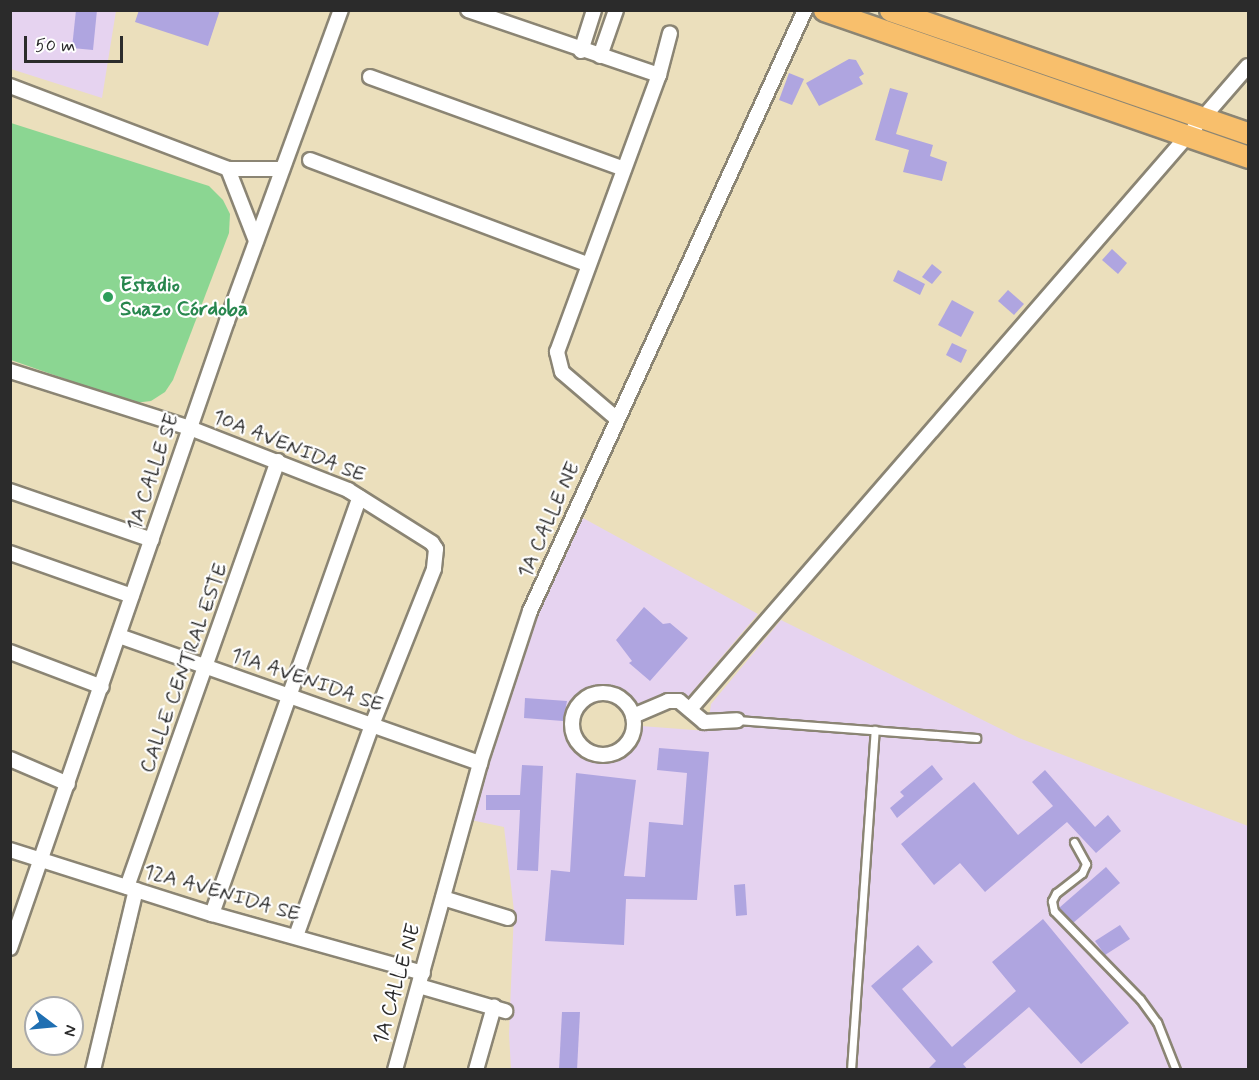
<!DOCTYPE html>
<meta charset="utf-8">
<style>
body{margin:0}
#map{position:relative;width:1259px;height:1080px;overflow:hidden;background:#ebdfbc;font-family:Mynerve,sans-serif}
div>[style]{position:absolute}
.built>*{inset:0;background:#e6d3f0}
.green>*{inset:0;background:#8bd692}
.building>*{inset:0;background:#afa5e0}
.roads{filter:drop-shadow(2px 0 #8b8574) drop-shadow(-2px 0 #8b8574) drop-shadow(0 2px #8b8574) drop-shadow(0 -2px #8b8574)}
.service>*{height:7px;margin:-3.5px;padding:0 3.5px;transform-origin:3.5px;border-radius:3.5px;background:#fff}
.minor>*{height:14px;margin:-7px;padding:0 7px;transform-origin:7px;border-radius:7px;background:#fff}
.minor>.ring{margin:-7px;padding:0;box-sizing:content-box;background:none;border:14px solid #fff;border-radius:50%}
.primary>*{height:21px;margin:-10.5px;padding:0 10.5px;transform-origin:10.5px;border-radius:10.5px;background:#f8bf6c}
.dots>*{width:16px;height:16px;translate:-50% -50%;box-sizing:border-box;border:3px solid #fff;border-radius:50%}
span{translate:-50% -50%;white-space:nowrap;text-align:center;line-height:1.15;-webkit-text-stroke:4.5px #fff;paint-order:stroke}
.leisure-label{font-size:21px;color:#27864d;font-weight:700}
.left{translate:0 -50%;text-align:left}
.street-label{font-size:21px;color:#2b2b2b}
.frame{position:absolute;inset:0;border:12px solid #2b2b2b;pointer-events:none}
.north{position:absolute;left:24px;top:996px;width:60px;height:60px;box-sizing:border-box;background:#fff;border:2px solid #aaa;border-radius:50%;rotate:106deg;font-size:16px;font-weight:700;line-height:24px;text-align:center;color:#2b2b2b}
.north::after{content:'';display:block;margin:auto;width:21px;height:27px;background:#1f6fb2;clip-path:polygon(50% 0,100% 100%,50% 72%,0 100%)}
.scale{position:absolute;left:24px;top:36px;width:99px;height:27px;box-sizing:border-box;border:3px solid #2b2b2b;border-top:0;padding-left:8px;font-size:18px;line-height:21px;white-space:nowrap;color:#2b2b2b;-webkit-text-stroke:4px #fff;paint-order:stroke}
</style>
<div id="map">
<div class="built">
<i style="clip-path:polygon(11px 11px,116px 11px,102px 98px,11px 69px)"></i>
<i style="clip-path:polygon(583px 518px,758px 614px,681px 705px,638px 706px,621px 690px,608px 687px,577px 694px,564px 723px,570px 742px,582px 756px,615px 760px,629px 753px,641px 726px,707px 731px,711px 704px,781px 620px,1019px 738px,1248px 826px,1248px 1069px,511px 1069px,509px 1034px,514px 911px,504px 827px,471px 820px,536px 620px)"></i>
</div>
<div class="green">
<i style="clip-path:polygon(11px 123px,209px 186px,223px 200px,230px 214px,229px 233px,173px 380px,165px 392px,151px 401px,134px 403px,11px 360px)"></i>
</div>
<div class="building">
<i style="clip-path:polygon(76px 10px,97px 10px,93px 50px,72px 48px)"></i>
<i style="clip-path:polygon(139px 10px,220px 10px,208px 46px,135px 22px)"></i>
<i style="clip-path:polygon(849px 59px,856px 60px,864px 74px,859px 77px,863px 84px,819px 106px,806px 83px)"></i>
<i style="clip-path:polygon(789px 73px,804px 79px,792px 105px,779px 100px)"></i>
<i style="clip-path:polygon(890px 88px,908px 93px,896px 134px,933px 145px,930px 156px,947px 162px,942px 181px,903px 172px,909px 150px,875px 140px)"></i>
<i style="clip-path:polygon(1112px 249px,1127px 263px,1118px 274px,1102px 260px)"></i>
<i style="clip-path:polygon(932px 264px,942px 272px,932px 284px,922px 277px)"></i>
<i style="clip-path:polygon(898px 270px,925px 284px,920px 295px,893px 281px)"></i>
<i style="clip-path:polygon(1008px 290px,1024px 304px,1014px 315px,998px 301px)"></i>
<i style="clip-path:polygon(952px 300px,974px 312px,961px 337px,938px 325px)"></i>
<i style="clip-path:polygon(952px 343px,967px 350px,961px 363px,946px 355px)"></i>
<i style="clip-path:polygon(644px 607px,663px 624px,670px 623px,688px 638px,650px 681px,629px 663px,632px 661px,616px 640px)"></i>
<i style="clip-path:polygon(525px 698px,567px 701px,563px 721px,524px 718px)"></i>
<i style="clip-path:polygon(659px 748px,709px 752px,697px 900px,626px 899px,624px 945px,545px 941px,551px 870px,570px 872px,576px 773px,636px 780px,624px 876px,645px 877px,649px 822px,683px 825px,687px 773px,657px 770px)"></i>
<i style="clip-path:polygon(522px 765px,543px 766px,538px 871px,517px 870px,520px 810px,486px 810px,486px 795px,520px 795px)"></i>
<i style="clip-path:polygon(932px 765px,943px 779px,897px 818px,890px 808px,904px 796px,900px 792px)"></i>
<i style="clip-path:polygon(1045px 770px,1095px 827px,1108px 815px,1121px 831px,1096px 853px,1067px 822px,985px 892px,960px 863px,934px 885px,901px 844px,974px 782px,1018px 835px,1053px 806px,1032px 782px)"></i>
<i style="clip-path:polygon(1106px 867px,1120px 883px,1073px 923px,1059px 908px)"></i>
<i style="clip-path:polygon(745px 884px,747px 915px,736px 916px,734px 885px)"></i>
<i style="clip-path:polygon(1043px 919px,1129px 1023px,1081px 1064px,1029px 1007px,963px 1064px,968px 1070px,927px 1070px,936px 1061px,871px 986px,918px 945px,933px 962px,902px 989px,952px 1047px,1016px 991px,992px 962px)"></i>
<i style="clip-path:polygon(1120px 925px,1130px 939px,1105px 955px,1095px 941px)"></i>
<i style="clip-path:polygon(562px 1012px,580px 1012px,577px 1070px,559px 1070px)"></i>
</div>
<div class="roads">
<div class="service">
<i style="left:737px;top:720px;width:240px;rotate:4.3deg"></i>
<i style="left:1074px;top:842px;width:25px;rotate:61deg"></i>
<i style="left:1086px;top:864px;width:10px;rotate:114deg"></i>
<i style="left:1082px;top:873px;width:33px;rotate:142deg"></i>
<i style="left:1056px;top:893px;width:9px;rotate:117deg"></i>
<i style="left:1052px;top:901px;width:10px;rotate:79deg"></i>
<i style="left:1054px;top:911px;width:123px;rotate:45.7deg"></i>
<i style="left:1140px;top:999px;width:29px;rotate:54deg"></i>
<i style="left:1157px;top:1022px;width:52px;rotate:68.4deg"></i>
<i style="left:851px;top:1070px;width:341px;rotate:-86deg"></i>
</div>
<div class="minor">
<i style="left:468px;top:10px;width:202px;rotate:18.8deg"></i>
<i style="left:581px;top:51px;width:43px;rotate:-72.4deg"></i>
<i style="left:600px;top:56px;width:49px;rotate:-70.8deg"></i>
<i style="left:370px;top:77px;width:270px;rotate:19.9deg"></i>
<i style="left:10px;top:86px;width:233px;rotate:20.8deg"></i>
<i style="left:228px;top:169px;width:54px"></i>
<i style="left:310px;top:160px;width:296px;rotate:20.6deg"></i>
<i style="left:228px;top:169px;width:77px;rotate:68.7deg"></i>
<i style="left:10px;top:371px;width:189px;rotate:17.6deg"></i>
<i style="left:190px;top:428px;width:170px;rotate:21.4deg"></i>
<i style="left:348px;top:490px;width:99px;rotate:32.2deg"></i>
<i style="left:432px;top:543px;width:7px;rotate:56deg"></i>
<i style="left:436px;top:549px;width:20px;rotate:96deg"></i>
<i style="left:434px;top:569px;width:168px;rotate:111.7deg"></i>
<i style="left:372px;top:725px;width:224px;rotate:109.8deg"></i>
<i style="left:617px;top:419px;width:72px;rotate:-139.5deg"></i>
<i style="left:562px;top:372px;width:21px;rotate:-104deg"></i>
<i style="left:557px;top:352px;width:295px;rotate:-69.8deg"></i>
<i style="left:659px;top:75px;width:43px;rotate:-75.3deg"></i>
<i style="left:10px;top:491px;width:150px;rotate:19deg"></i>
<i style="left:10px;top:553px;width:129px;rotate:19.4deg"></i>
<i style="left:119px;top:636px;width:383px;rotate:19.4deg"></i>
<i style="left:10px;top:652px;width:98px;rotate:20.8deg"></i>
<i class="ring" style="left:572px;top:693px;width:48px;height:48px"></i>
<i style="left:691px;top:708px;width:850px;rotate:-49.06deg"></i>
<i style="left:633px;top:716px;width:38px;rotate:-23deg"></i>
<i style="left:668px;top:701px;width:11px"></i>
<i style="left:679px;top:701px;width:33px;rotate:40deg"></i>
<i style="left:704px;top:722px;width:33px;rotate:-3deg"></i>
<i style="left:10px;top:759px;width:63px;rotate:23.3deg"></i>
<i style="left:10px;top:850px;width:212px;rotate:17.6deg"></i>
<i style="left:212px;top:914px;width:219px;rotate:15.6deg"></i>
<i style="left:127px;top:887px;width:452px;rotate:-70.5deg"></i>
<i style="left:443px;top:898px;width:68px;rotate:17.1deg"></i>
<i style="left:212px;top:914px;width:442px;rotate:-70.5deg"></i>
<i style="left:10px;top:948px;width:663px;rotate:-70.91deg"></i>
<i style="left:227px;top:321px;width:331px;rotate:-69.9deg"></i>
<i style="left:419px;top:986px;width:90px;rotate:16.2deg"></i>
<i style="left:93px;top:1070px;width:185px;rotate:-76.6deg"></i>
<i style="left:395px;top:1070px;width:319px;rotate:-74.5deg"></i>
<i style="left:480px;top:763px;width:160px;rotate:-71.8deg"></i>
<i style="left:530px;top:611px;width:661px;rotate:-65.41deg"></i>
<i style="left:476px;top:1070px;width:66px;rotate:-74.1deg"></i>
</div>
<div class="primary">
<i style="left:824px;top:10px;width:449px;rotate:19.1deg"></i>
<i style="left:890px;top:10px;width:379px;rotate:19deg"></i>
</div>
</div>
<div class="dots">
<i style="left:108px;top:297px;background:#2e9e5b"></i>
</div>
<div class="leisure-label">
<span class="left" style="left:120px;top:297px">Estadio<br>Suazo Córdoba</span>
</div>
<div class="street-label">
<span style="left:289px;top:446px;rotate:22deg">10A AVENIDA SE</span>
<span style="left:153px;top:472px;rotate:-71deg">1A CALLE SE</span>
<span style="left:549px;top:520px;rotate:-66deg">1A CALLE NE</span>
<span style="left:184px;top:668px;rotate:-70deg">CALLE CENTRAL ESTE</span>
<span style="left:307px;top:680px;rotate:19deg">11A AVENIDA SE</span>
<span style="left:222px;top:893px;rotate:16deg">12A AVENIDA SE</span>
<span style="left:397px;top:984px;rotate:-74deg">1A CALLE NE</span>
</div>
<div class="frame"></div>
<div class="north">N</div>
<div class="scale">50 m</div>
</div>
